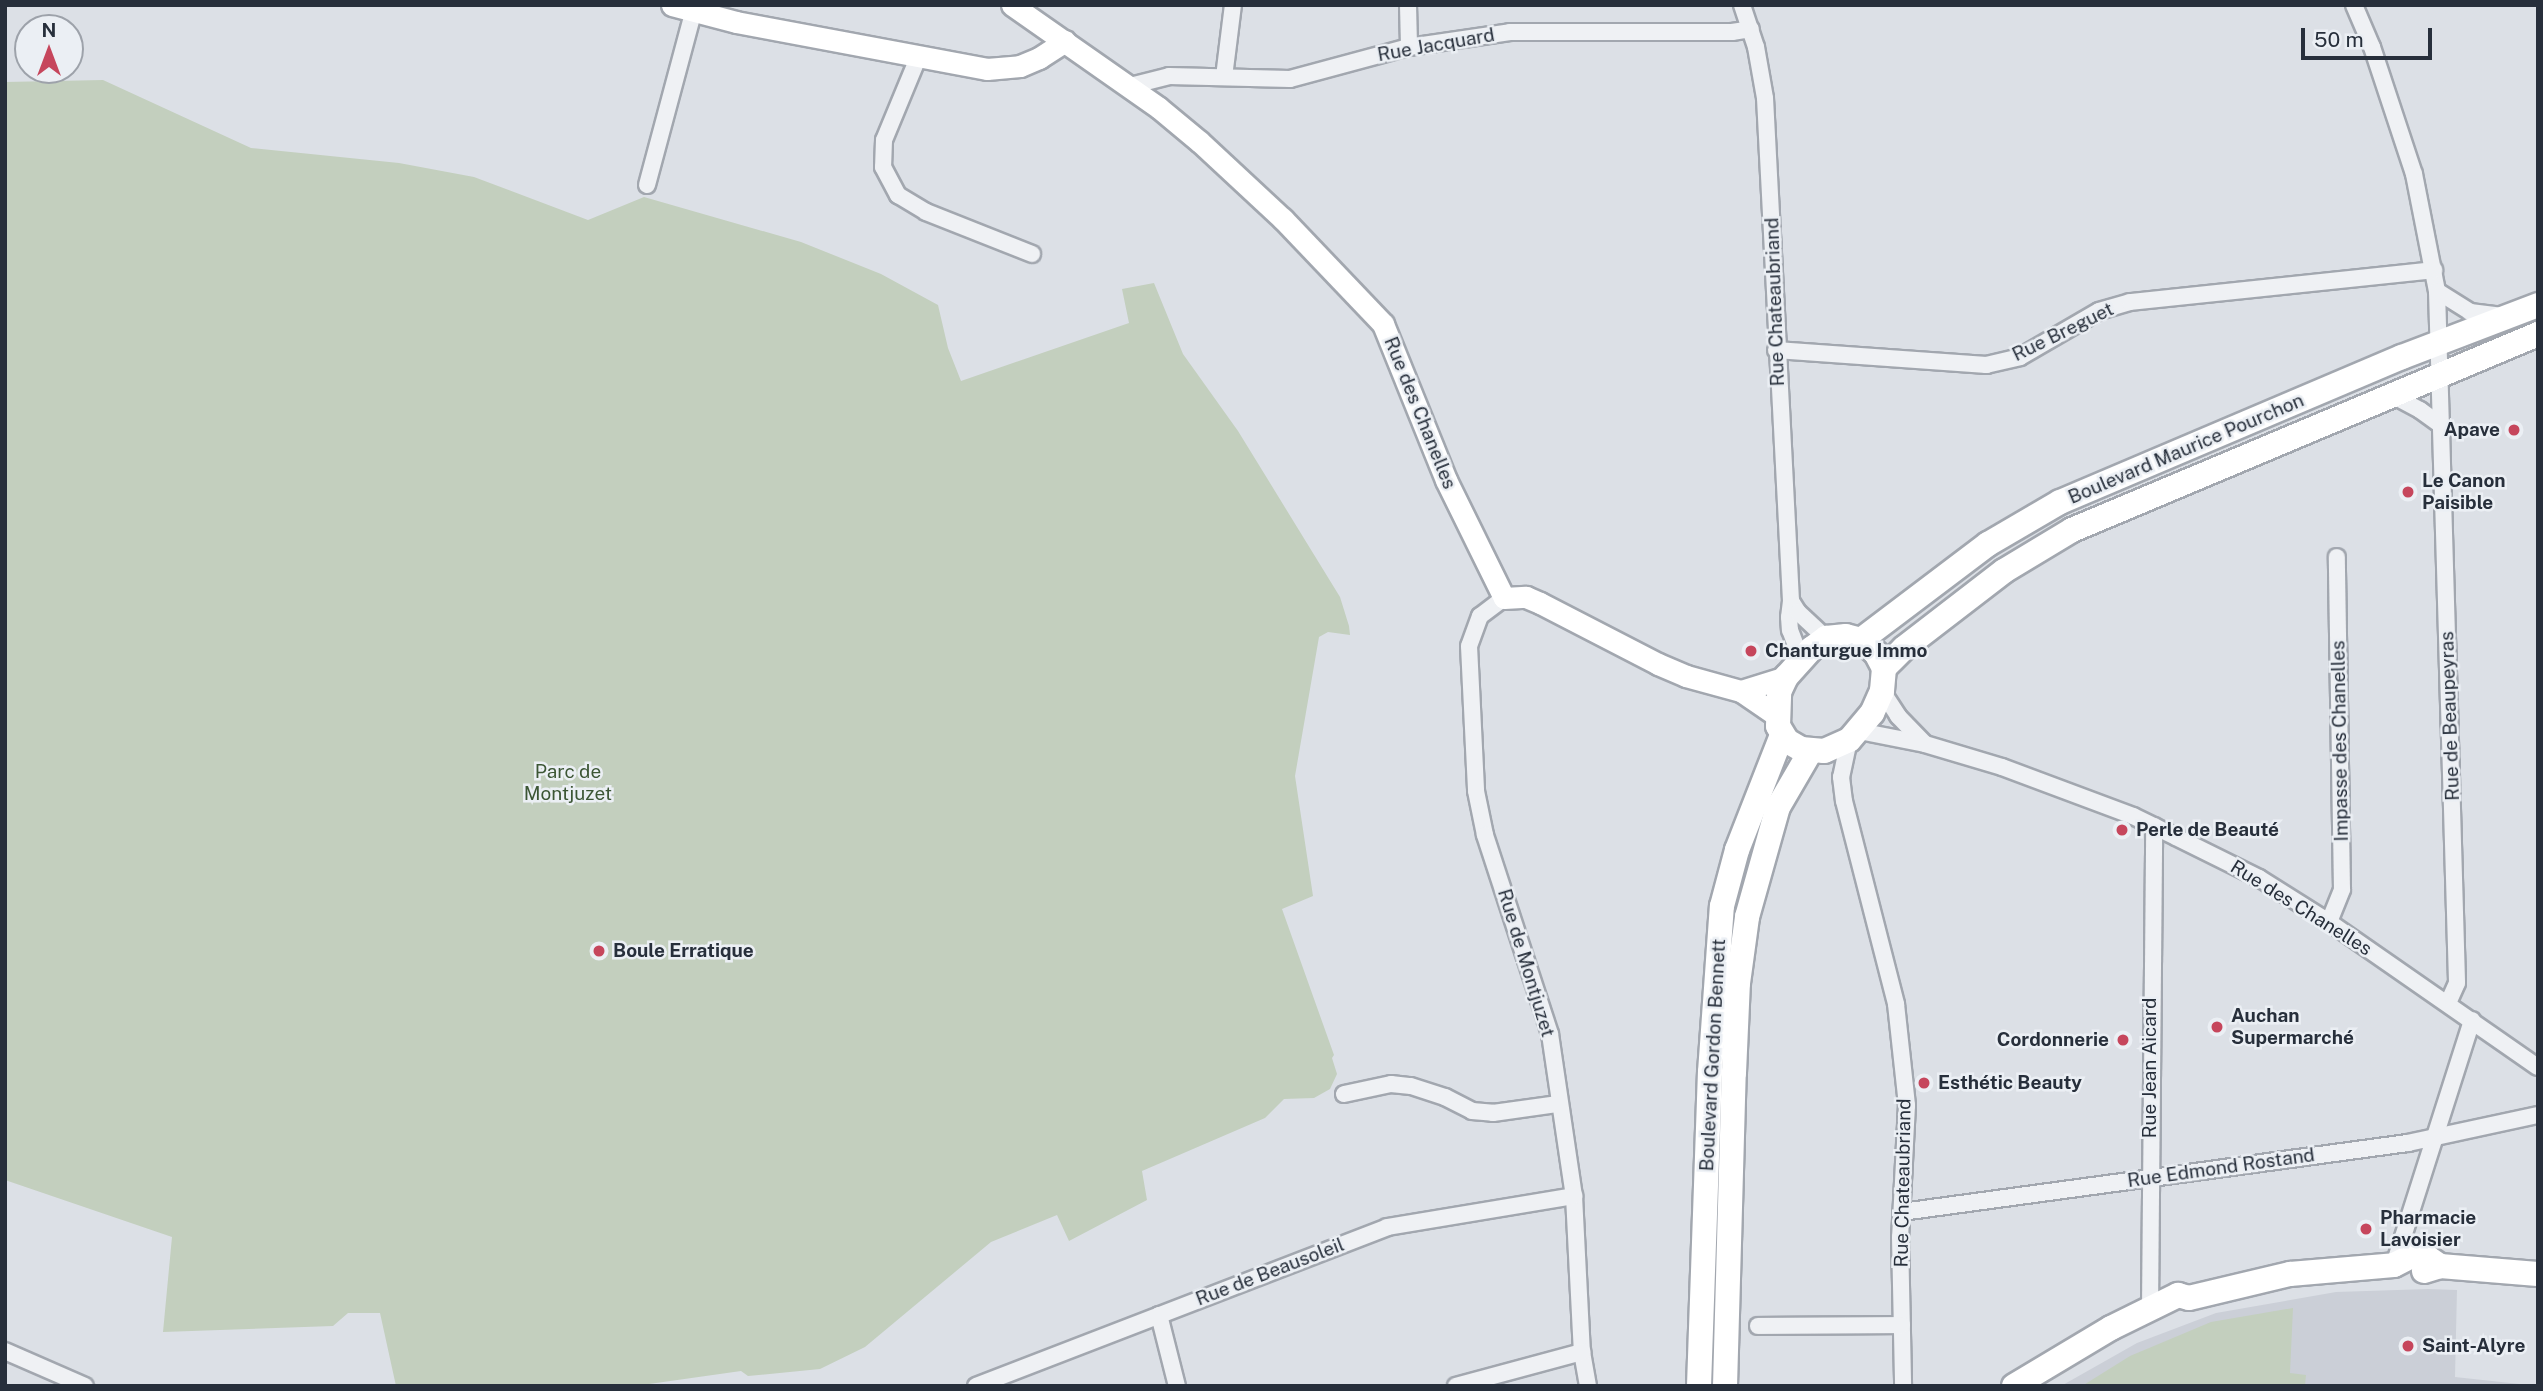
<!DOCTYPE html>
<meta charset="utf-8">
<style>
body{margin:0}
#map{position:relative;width:2543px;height:1391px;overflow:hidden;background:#dce0e6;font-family:"Public Sans",sans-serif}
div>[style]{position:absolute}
.built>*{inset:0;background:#cbcfd7}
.green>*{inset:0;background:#c3cfbe}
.roads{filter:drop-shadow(2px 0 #a2a7af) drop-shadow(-2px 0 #a2a7af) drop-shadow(0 2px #a2a7af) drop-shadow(0 -2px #a2a7af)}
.street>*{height:16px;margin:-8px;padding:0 8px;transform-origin:8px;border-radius:8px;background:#eff1f4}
.secondary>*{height:21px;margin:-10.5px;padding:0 10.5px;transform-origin:10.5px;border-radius:10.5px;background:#fff}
.primary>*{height:24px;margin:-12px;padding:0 12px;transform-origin:12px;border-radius:12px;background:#fff}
.dots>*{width:19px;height:19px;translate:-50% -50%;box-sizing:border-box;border:4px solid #ebeff4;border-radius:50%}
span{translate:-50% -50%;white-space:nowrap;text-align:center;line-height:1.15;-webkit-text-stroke:5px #ebeff4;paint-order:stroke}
.street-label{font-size:19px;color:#272f3b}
.poi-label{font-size:19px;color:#272f3b;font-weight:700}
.right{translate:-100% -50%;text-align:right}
.left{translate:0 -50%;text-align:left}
.park-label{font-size:19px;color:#3c5635}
.frame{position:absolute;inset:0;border:7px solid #272f3b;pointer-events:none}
.north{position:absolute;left:14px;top:14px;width:70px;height:70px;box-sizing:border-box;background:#ebeff4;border:2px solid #9da2aa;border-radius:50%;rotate:0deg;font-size:19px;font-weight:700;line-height:28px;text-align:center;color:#272f3b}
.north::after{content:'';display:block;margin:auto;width:24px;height:32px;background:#c6465c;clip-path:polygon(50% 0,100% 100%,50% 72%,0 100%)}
.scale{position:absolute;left:2301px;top:28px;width:131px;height:32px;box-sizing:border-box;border:4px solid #272f3b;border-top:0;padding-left:9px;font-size:21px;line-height:24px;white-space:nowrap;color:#272f3b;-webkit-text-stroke:5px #ebeff4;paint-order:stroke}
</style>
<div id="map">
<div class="built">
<i style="clip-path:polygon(2428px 1289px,2457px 1290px,2455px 1377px,2538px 1386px,2061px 1386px,2137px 1343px,2216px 1313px,2336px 1292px)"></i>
</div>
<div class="green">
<i style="clip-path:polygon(103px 80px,251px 148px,399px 163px,474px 177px,588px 220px,644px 197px,801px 242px,881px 274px,938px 305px,948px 348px,961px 381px,1129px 323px,1122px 289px,1154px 283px,1183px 354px,1238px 431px,1340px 597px,1349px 626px,1350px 635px,1328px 632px,1319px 637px,1295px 776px,1313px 896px,1282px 909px,1334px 1055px,1332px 1058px,1337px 1074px,1330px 1089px,1314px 1098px,1284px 1099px,1265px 1118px,1142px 1171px,1147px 1200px,1069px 1241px,1057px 1215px,991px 1242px,865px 1347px,820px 1369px,748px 1376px,741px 1371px,635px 1386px,396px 1386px,380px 1313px,348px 1313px,333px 1326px,163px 1332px,172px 1237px,5px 1180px,5px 82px)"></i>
<i style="clip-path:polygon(2293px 1308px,2290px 1373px,2306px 1375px,2305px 1386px,2082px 1386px,2130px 1356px,2211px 1322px)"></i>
</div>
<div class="roads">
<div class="street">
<i style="left:1408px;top:5px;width:42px;rotate:88.6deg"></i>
<i style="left:1742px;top:5px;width:44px;rotate:71.6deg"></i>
<i style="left:1756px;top:47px;width:52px;rotate:80deg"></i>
<i style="left:1765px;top:98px;width:504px;rotate:87.04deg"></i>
<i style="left:1791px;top:601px;width:16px;rotate:97deg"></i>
<i style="left:1789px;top:617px;width:13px;rotate:86deg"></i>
<i style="left:1790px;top:630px;width:30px;rotate:69deg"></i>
<i style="left:2354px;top:5px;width:46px;rotate:66.8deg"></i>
<i style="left:2372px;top:47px;width:134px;rotate:71.7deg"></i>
<i style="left:2414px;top:174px;width:119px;rotate:78.9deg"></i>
<i style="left:2437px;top:291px;width:692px;rotate:88.34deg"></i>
<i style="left:2457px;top:983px;width:22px;rotate:114deg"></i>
<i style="left:918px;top:58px;width:89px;rotate:112.5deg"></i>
<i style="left:884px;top:140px;width:27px;rotate:92deg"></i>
<i style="left:883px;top:167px;width:32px;rotate:62deg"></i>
<i style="left:898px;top:195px;width:33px;rotate:31deg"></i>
<i style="left:926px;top:212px;width:114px;rotate:21.6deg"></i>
<i style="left:1224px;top:77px;width:73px;rotate:-82.9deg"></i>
<i style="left:1126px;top:87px;width:44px;rotate:-14.3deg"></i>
<i style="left:1169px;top:76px;width:121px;rotate:1.4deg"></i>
<i style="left:1290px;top:79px;width:123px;rotate:-15.1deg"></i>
<i style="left:1409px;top:47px;width:102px;rotate:-8.4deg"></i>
<i style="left:1510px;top:32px;width:222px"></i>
<i style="left:1732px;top:32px;width:19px;rotate:-9deg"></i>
<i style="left:647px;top:185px;width:181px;rotate:-75deg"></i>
<i style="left:2437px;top:291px;width:39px;rotate:32deg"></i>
<i style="left:2470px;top:312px;width:31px;rotate:7deg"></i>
<i style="left:1776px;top:350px;width:211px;rotate:4.1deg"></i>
<i style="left:1986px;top:365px;width:35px;rotate:-13deg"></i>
<i style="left:2020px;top:357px;width:91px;rotate:-30.2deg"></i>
<i style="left:2099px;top:311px;width:32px;rotate:-16deg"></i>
<i style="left:2130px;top:302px;width:306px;rotate:-6deg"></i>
<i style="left:2390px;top:394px;width:34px;rotate:28deg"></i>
<i style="left:2420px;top:410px;width:27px;rotate:36deg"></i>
<i style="left:1504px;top:598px;width:30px;rotate:143deg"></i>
<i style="left:1480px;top:616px;width:32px;rotate:110deg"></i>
<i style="left:1469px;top:646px;width:145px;rotate:87.2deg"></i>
<i style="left:1476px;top:791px;width:45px;rotate:78.4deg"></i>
<i style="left:1485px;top:835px;width:209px;rotate:71.9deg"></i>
<i style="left:1550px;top:1034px;width:164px;rotate:81.6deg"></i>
<i style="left:1574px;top:1196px;width:156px;rotate:87.1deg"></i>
<i style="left:1582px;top:1352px;width:35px;rotate:80deg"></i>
<i style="left:1791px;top:601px;width:13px;rotate:58deg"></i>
<i style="left:1798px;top:612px;width:38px;rotate:43deg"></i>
<i style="left:1882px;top:691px;width:30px;rotate:57deg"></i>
<i style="left:1898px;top:716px;width:37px;rotate:46deg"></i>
<i style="left:1859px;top:731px;width:67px;rotate:11.1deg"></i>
<i style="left:1925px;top:744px;width:80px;rotate:16.6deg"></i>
<i style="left:2002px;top:767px;width:140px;rotate:20.5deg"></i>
<i style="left:2133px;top:816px;width:48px;rotate:26deg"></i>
<i style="left:2176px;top:837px;width:93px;rotate:26.3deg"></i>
<i style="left:2259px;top:878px;width:83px;rotate:32.2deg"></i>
<i style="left:2329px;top:922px;width:254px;rotate:34.8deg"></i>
<i style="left:1849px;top:740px;width:38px;rotate:102deg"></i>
<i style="left:1841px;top:777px;width:24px;rotate:83deg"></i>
<i style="left:1844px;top:801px;width:210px;rotate:75.6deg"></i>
<i style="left:1896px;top:1004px;width:102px;rotate:83.8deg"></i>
<i style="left:1907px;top:1105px;width:132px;rotate:93deg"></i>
<i style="left:1900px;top:1237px;width:149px;rotate:88.8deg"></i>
<i style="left:2329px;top:922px;width:35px;rotate:-68deg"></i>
<i style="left:2342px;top:889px;width:332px;rotate:-90.9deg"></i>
<i style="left:1344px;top:1094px;width:48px;rotate:-12deg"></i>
<i style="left:1391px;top:1084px;width:20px;rotate:6deg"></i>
<i style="left:1411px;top:1086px;width:36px;rotate:18deg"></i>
<i style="left:1445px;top:1097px;width:30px;rotate:27deg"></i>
<i style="left:1472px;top:1111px;width:21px;rotate:5deg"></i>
<i style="left:1493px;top:1113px;width:66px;rotate:-7.9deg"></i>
<i style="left:1902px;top:1212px;width:511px;rotate:-7.77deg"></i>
<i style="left:2408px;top:1143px;width:133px;rotate:-12.2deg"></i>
<i style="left:2394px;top:1265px;width:257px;rotate:-72.3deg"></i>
<i style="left:2150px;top:1310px;width:484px;rotate:-89.5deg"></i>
<i style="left:1159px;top:1315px;width:73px;rotate:75.8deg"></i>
<i style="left:1758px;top:1326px;width:144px;rotate:-0.4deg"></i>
<i style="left:5px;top:1351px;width:87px;rotate:23.6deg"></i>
<i style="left:976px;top:1386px;width:441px;rotate:-21.1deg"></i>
<i style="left:1387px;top:1227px;width:190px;rotate:-9.4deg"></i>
<i style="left:1456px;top:1386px;width:131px;rotate:-15.1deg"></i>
</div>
<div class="secondary">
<i style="left:672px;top:5px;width:66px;rotate:14.9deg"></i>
<i style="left:736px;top:22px;width:255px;rotate:10.6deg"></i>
<i style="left:987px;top:69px;width:33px;rotate:-5deg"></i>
<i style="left:1020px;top:66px;width:21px;rotate:-23deg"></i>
<i style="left:1039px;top:58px;width:31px;rotate:-33deg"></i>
<i style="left:1012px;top:5px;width:179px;rotate:35deg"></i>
<i style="left:1159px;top:108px;width:53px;rotate:39.7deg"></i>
<i style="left:1200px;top:142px;width:113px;rotate:42.9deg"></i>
<i style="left:1283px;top:219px;width:145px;rotate:46.4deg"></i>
<i style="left:1383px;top:324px;width:168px;rotate:68deg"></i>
<i style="left:1446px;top:480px;width:131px;rotate:63.8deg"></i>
<i style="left:1504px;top:598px;width:22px;rotate:-3deg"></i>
<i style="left:1526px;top:597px;width:15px;rotate:23deg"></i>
<i style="left:1540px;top:603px;width:133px;rotate:27.3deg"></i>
<i style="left:1658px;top:664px;width:30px;rotate:23deg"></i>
<i style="left:1686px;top:676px;width:57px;rotate:15.3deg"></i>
<i style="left:1741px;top:691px;width:42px;rotate:34.4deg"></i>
<i style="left:1741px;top:691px;width:47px;rotate:-17.3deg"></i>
</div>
<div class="primary">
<i style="left:1846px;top:636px;width:16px;rotate:15deg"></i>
<i style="left:1861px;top:640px;width:20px;rotate:41deg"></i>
<i style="left:1876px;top:653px;width:17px;rotate:62deg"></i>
<i style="left:1884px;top:668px;width:23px;rotate:95deg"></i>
<i style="left:1882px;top:691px;width:24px;rotate:114deg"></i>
<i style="left:1872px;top:713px;width:35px;rotate:130deg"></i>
<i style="left:1849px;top:740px;width:27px;rotate:156deg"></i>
<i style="left:1824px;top:751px;width:23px;rotate:-175deg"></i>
<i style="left:1801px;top:749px;width:16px;rotate:-150deg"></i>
<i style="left:1787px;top:741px;width:17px;rotate:-121deg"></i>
<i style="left:1778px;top:726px;width:34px;rotate:-88deg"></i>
<i style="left:1779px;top:692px;width:17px;rotate:-65deg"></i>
<i style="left:1786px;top:677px;width:38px;rotate:-48deg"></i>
<i style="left:1811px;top:649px;width:19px;rotate:-36deg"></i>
<i style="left:1826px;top:638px;width:20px;rotate:-6deg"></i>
<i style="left:1861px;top:640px;width:159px;rotate:-37.1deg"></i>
<i style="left:1988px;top:544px;width:83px;rotate:-30.3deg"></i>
<i style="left:2060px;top:502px;width:371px;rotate:-23deg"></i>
<i style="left:2402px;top:357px;width:146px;rotate:-20.9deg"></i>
<i style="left:1884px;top:668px;width:28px;rotate:-45deg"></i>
<i style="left:1904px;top:648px;width:126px;rotate:-37.6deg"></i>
<i style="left:2004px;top:571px;width:79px;rotate:-31.1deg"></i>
<i style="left:2072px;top:530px;width:506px;rotate:-22.81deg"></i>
<i style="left:2424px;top:1271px;width:17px;rotate:-17deg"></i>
<i style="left:2440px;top:1266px;width:98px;rotate:4.7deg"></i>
<i style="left:1699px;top:1386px;width:314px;rotate:-88deg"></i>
<i style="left:1710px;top:1072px;width:166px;rotate:-85.9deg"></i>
<i style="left:1722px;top:906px;width:58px;rotate:-75deg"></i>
<i style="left:1737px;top:850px;width:123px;rotate:-68.6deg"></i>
<i style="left:1725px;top:1386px;width:313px;rotate:-88.4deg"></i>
<i style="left:1734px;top:1073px;width:90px;rotate:-87.5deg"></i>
<i style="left:1738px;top:983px;width:67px;rotate:-82.2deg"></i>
<i style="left:1747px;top:917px;width:114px;rotate:-74.3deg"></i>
<i style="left:1778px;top:807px;width:64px;rotate:-59.8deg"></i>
<i style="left:2014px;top:1386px;width:113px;rotate:-30.9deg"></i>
<i style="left:2111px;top:1328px;width:75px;rotate:-26.2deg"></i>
<i style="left:2178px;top:1295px;width:11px;rotate:15deg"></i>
<i style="left:2189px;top:1298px;width:104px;rotate:-13.4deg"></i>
<i style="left:2290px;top:1274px;width:104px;rotate:-4.9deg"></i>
<i style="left:2394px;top:1265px;width:18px;rotate:-27deg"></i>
<i style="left:2410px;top:1257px;width:17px"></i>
<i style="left:2427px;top:1257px;width:16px;rotate:35deg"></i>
</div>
</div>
<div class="dots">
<i style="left:2514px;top:430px;background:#c6465c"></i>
<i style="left:2408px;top:492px;background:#c6465c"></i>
<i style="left:1751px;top:651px;background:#c6465c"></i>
<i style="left:2122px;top:830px;background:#c6465c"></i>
<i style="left:599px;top:951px;background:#c6465c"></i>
<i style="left:2217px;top:1027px;background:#c6465c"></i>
<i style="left:2123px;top:1040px;background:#c6465c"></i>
<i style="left:1924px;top:1083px;background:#c6465c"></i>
<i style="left:2366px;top:1229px;background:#c6465c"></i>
<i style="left:2408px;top:1346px;background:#c6465c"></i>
</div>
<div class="street-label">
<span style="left:1436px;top:45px;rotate:-10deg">Rue Jacquard</span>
<span style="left:1775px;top:302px;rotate:-92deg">Rue Chateaubriand</span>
<span style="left:2063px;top:332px;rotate:-26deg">Rue Breguet</span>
<span style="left:1420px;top:413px;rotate:68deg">Rue des Chanelles</span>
<span style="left:2186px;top:449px;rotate:-23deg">Boulevard Maurice Pourchon</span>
<span style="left:2450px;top:716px;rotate:-92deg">Rue de Beaupeyras</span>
<span style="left:2340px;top:741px;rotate:-91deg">Impasse des Chanelles</span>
<span style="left:2301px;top:908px;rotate:32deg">Rue des Chanelles</span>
<span style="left:1526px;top:963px;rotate:73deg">Rue de Montjuzet</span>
<span style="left:1713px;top:1055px;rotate:-87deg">Boulevard Gordon Bennett</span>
<span style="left:2150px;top:1068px;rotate:-90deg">Rue Jean Aicard</span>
<span style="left:2221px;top:1168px;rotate:-8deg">Rue Edmond Rostand</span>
<span style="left:1903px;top:1183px;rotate:-89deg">Rue Chateaubriand</span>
<span style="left:1270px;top:1272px;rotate:-21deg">Rue de Beausoleil</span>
</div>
<div class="poi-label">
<span class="right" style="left:2500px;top:430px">Apave</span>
<span class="left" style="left:2422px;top:492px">Le Canon<br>Paisible</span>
<span class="left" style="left:1765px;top:651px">Chanturgue Immo</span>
<span class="left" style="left:2136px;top:830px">Perle de Beauté</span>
<span class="left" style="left:613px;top:951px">Boule Erratique</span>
<span class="left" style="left:2231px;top:1027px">Auchan<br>Supermarché</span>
<span class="right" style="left:2109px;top:1040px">Cordonnerie</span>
<span class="left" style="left:1938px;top:1083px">Esthétic Beauty</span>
<span class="left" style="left:2380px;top:1229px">Pharmacie<br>Lavoisier</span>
<span class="left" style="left:2422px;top:1346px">Saint-Alyre</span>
</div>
<div class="park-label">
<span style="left:568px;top:783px">Parc de<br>Montjuzet</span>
</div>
<div class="frame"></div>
<div class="north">N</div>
<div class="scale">50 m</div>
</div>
